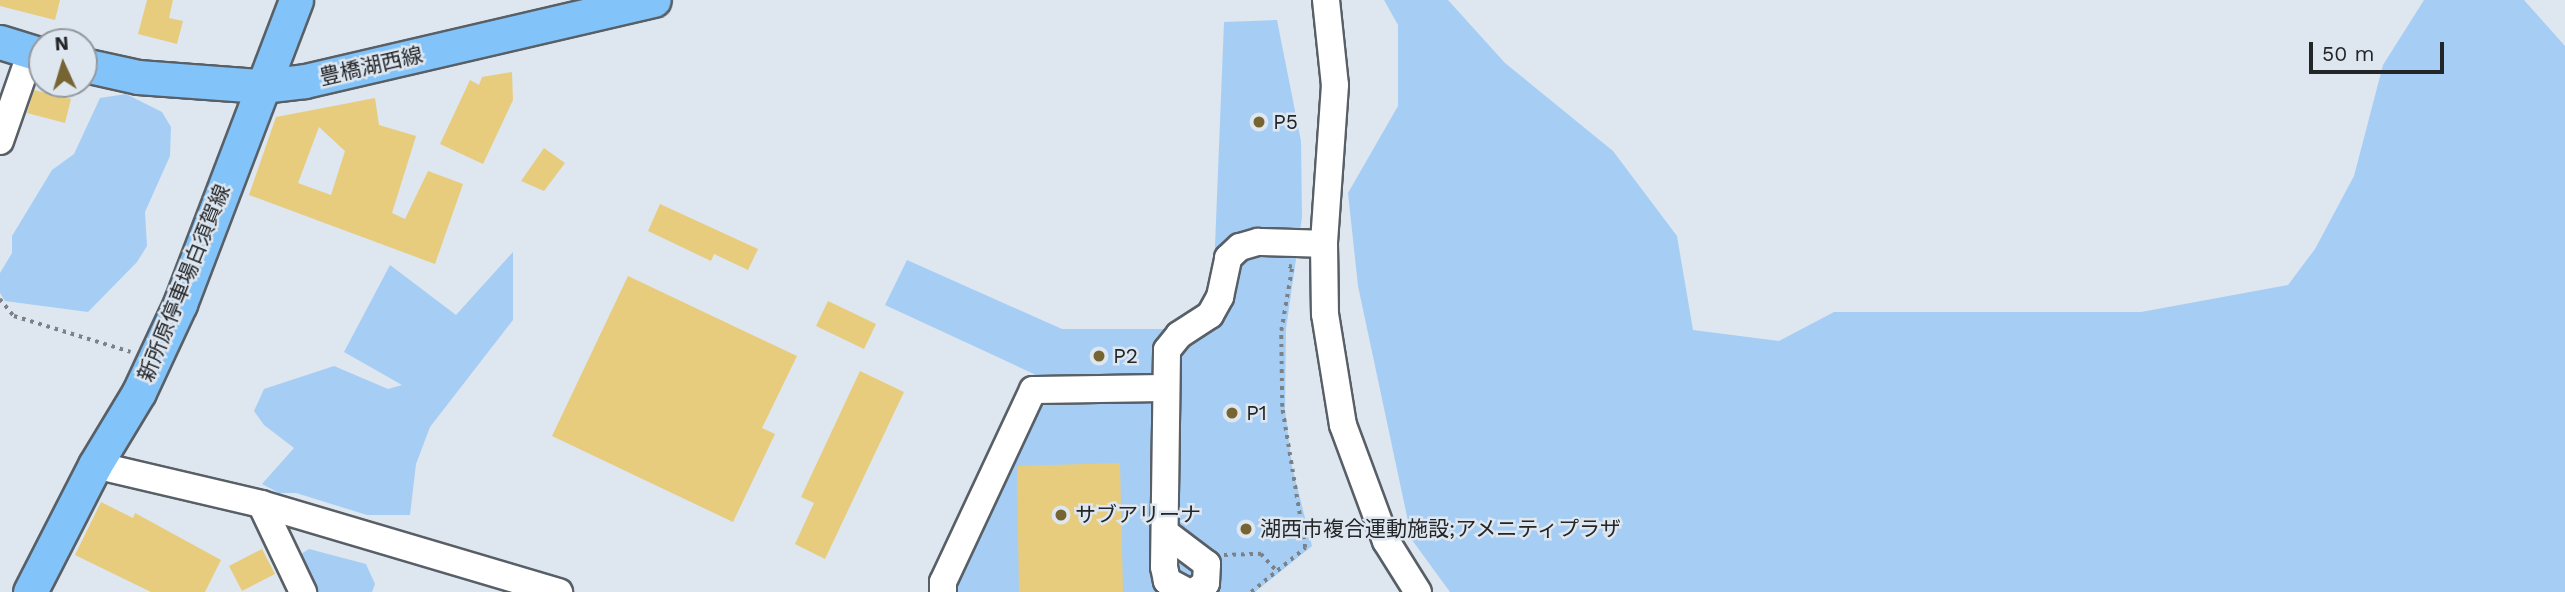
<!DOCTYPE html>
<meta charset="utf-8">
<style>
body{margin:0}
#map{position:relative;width:2565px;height:592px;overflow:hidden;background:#dee6ef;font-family:"Work Sans","Noto Sans JP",sans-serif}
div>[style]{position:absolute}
.green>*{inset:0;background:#a6cef5}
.building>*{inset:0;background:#e7cc7e}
.path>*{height:3.5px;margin-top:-1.75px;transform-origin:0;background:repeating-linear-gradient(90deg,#7c8187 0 3.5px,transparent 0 8.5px)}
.roads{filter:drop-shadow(2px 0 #585f66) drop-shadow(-2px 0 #585f66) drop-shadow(0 2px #585f66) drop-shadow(0 -2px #585f66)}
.minor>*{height:26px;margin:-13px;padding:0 13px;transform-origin:13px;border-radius:13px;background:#fff}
.major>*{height:33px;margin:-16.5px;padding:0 16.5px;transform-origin:16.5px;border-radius:16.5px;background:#82c4fa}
.dots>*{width:19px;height:19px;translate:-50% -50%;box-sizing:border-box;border:4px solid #dee6ef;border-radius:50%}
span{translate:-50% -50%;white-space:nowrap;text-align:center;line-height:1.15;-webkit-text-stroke:5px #dee6ef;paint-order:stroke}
.street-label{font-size:21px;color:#232629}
.poi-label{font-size:21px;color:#232629}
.left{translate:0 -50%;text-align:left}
.north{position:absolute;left:28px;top:28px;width:70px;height:70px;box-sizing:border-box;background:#dee6ef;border:2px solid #9399a0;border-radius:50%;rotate:356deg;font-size:19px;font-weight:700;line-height:28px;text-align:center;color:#232629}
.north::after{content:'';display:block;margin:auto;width:24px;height:32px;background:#766533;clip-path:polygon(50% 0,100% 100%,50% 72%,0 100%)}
.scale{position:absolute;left:2309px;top:42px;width:135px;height:32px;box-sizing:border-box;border:4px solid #232629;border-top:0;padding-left:9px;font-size:21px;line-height:24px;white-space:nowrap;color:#232629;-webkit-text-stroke:5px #dee6ef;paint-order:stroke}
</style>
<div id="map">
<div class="green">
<i style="clip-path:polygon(1384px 0,1448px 0,1505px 63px,1613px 151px,1677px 236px,1693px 330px,1779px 341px,1834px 312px,2141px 312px,2288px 285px,2315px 249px,2354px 176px,2383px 65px,2424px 0,2524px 0,2565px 46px,2565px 592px,1450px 592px,1412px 540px,1358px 286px,1348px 193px,1398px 106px,1398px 25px)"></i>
<i style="clip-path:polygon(1277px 20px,1301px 141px,1302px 217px,1286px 329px,1285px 410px,1292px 466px,1312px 546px,1255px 592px,934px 592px,934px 581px,1034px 374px,885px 305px,907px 260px,1062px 329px,1168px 329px,1202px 308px,1214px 271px,1224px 22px)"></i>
<i style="clip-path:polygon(126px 94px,162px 112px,171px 127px,170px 156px,145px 212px,147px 246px,137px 262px,88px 312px,5px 301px,0 293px,0 273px,12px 253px,12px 236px,52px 170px,74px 154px,100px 98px)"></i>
<i style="clip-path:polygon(513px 252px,513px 320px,430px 427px,416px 464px,410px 515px,367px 515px,296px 493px,279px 493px,262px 484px,294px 448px,264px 425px,254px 411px,264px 389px,334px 366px,388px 389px,402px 385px,344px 352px,390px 265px,456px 315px)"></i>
<i style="clip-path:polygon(309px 549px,366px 564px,375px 584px,372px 592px,318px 592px,301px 554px)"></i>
</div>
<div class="building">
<i style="clip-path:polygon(0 0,60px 0,55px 20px,0 6px)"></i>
<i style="clip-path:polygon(147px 0,173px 0,169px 18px,183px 21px,177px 44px,138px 34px)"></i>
<i style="clip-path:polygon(512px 72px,513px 100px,483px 164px,440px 144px,470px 80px,479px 85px,482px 77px)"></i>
<i style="clip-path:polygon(34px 90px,71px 99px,65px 123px,27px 113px)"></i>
<i style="clip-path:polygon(evenodd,375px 98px,379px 125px,416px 136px,392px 213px,405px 219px,428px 171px,463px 184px,435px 264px,249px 195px,276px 117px,375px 98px,319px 127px,345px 151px,331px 195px,298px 183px,319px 127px)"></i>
<i style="clip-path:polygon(544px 148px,565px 163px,544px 191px,521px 181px)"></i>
<i style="clip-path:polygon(660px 204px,758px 249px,748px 270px,714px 254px,711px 261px,648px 231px)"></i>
<i style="clip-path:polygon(628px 276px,797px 356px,762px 428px,775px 434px,733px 522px,552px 436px)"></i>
<i style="clip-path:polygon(828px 301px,876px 324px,864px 349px,816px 326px)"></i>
<i style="clip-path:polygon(860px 371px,904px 392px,825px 559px,795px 544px,814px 503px,801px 497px)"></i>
<i style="clip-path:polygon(1120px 463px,1123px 592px,1019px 592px,1017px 466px)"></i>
<i style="clip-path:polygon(101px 502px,133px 518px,135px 513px,221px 560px,205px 592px,151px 592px,75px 555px)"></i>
<i style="clip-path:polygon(262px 549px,275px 574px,242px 591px,229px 566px)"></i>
</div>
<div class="path">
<i style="left:0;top:299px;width:22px;rotate:51deg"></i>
<i style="left:14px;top:316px;width:122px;rotate:17.1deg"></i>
<i style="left:1224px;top:555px;width:37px;rotate:-2deg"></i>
<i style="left:1261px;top:554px;width:23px;rotate:47deg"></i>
<i style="left:1251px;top:592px;width:70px;rotate:-39.2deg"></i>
<i style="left:1305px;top:548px;width:143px;rotate:-99.3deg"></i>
<i style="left:1282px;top:407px;width:76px;rotate:-90.8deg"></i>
<i style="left:1281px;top:331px;width:65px;rotate:-80.2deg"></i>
<i style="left:1292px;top:267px;width:7px;rotate:-172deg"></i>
</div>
<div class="roads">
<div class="minor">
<i style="left:1326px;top:0;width:85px;rotate:84deg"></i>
<i style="left:1335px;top:85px;width:159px;rotate:94deg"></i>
<i style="left:1324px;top:244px;width:70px;rotate:89.2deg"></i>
<i style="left:1325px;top:314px;width:112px;rotate:80.8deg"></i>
<i style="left:1343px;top:425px;width:124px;rotate:69.7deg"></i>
<i style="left:1386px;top:541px;width:60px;rotate:57.9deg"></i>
<i style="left:0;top:141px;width:94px;rotate:-70.8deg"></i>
<i style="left:95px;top:465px;width:171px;rotate:13.2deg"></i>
<i style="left:261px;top:504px;width:311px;rotate:16.5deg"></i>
<i style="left:261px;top:504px;width:98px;rotate:64.5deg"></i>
<i style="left:1167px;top:534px;width:50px;rotate:36.9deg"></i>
<i style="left:1207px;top:564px;width:19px;rotate:93deg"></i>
<i style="left:1206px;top:583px;width:15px;rotate:143deg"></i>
<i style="left:943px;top:592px;width:10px;rotate:-90deg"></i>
<i style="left:943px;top:582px;width:212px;rotate:-64.9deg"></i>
<i style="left:1033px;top:390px;width:133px;rotate:-0.9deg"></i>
<i style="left:1188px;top:592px;width:24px;rotate:-152deg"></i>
<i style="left:1167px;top:581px;width:14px;rotate:-102deg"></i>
<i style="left:1164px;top:567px;width:217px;rotate:-89.2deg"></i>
<i style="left:1167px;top:350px;width:19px;rotate:-51deg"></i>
<i style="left:1179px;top:335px;width:37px;rotate:-33deg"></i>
<i style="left:1210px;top:315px;width:21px;rotate:-61deg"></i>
<i style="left:1220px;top:297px;width:40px;rotate:-78deg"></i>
<i style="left:1228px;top:258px;width:16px;rotate:-43deg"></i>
<i style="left:1240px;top:247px;width:19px;rotate:-16deg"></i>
<i style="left:1258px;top:242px;width:66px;rotate:1.7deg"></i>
</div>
<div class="major">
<i style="left:0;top:42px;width:44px;rotate:17.2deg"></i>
<i style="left:84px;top:65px;width:55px;rotate:12.5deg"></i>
<i style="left:138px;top:77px;width:124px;rotate:4.2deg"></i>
<i style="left:262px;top:86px;width:43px;rotate:-6.6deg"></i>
<i style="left:305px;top:81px;width:358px;rotate:-13.1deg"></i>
<i style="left:30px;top:592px;width:143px;rotate:-62.9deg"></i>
<i style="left:95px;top:465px;width:85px;rotate:-58.9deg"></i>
<i style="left:139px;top:392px;width:97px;rotate:-65deg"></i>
<i style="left:180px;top:304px;width:325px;rotate:-69.1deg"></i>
</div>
</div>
<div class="dots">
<i style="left:1259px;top:122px;background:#766533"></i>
<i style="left:1099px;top:356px;background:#766533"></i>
<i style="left:1232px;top:413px;background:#766533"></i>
<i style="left:1061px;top:515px;background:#766533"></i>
<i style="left:1246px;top:529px;background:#766533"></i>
</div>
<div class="street-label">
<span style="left:371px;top:66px;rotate:-13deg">豊橋湖西線</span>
<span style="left:184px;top:283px;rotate:-68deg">新所原停車場白須賀線</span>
</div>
<div class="poi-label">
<span class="left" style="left:1273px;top:122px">P5</span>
<span class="left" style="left:1113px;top:356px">P2</span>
<span class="left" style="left:1246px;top:413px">P1</span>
<span class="left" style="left:1075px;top:515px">サブアリーナ</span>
<span class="left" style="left:1260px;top:529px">湖西市複合運動施設;アメニティプラザ</span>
</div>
<div class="north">N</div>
<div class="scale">50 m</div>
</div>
